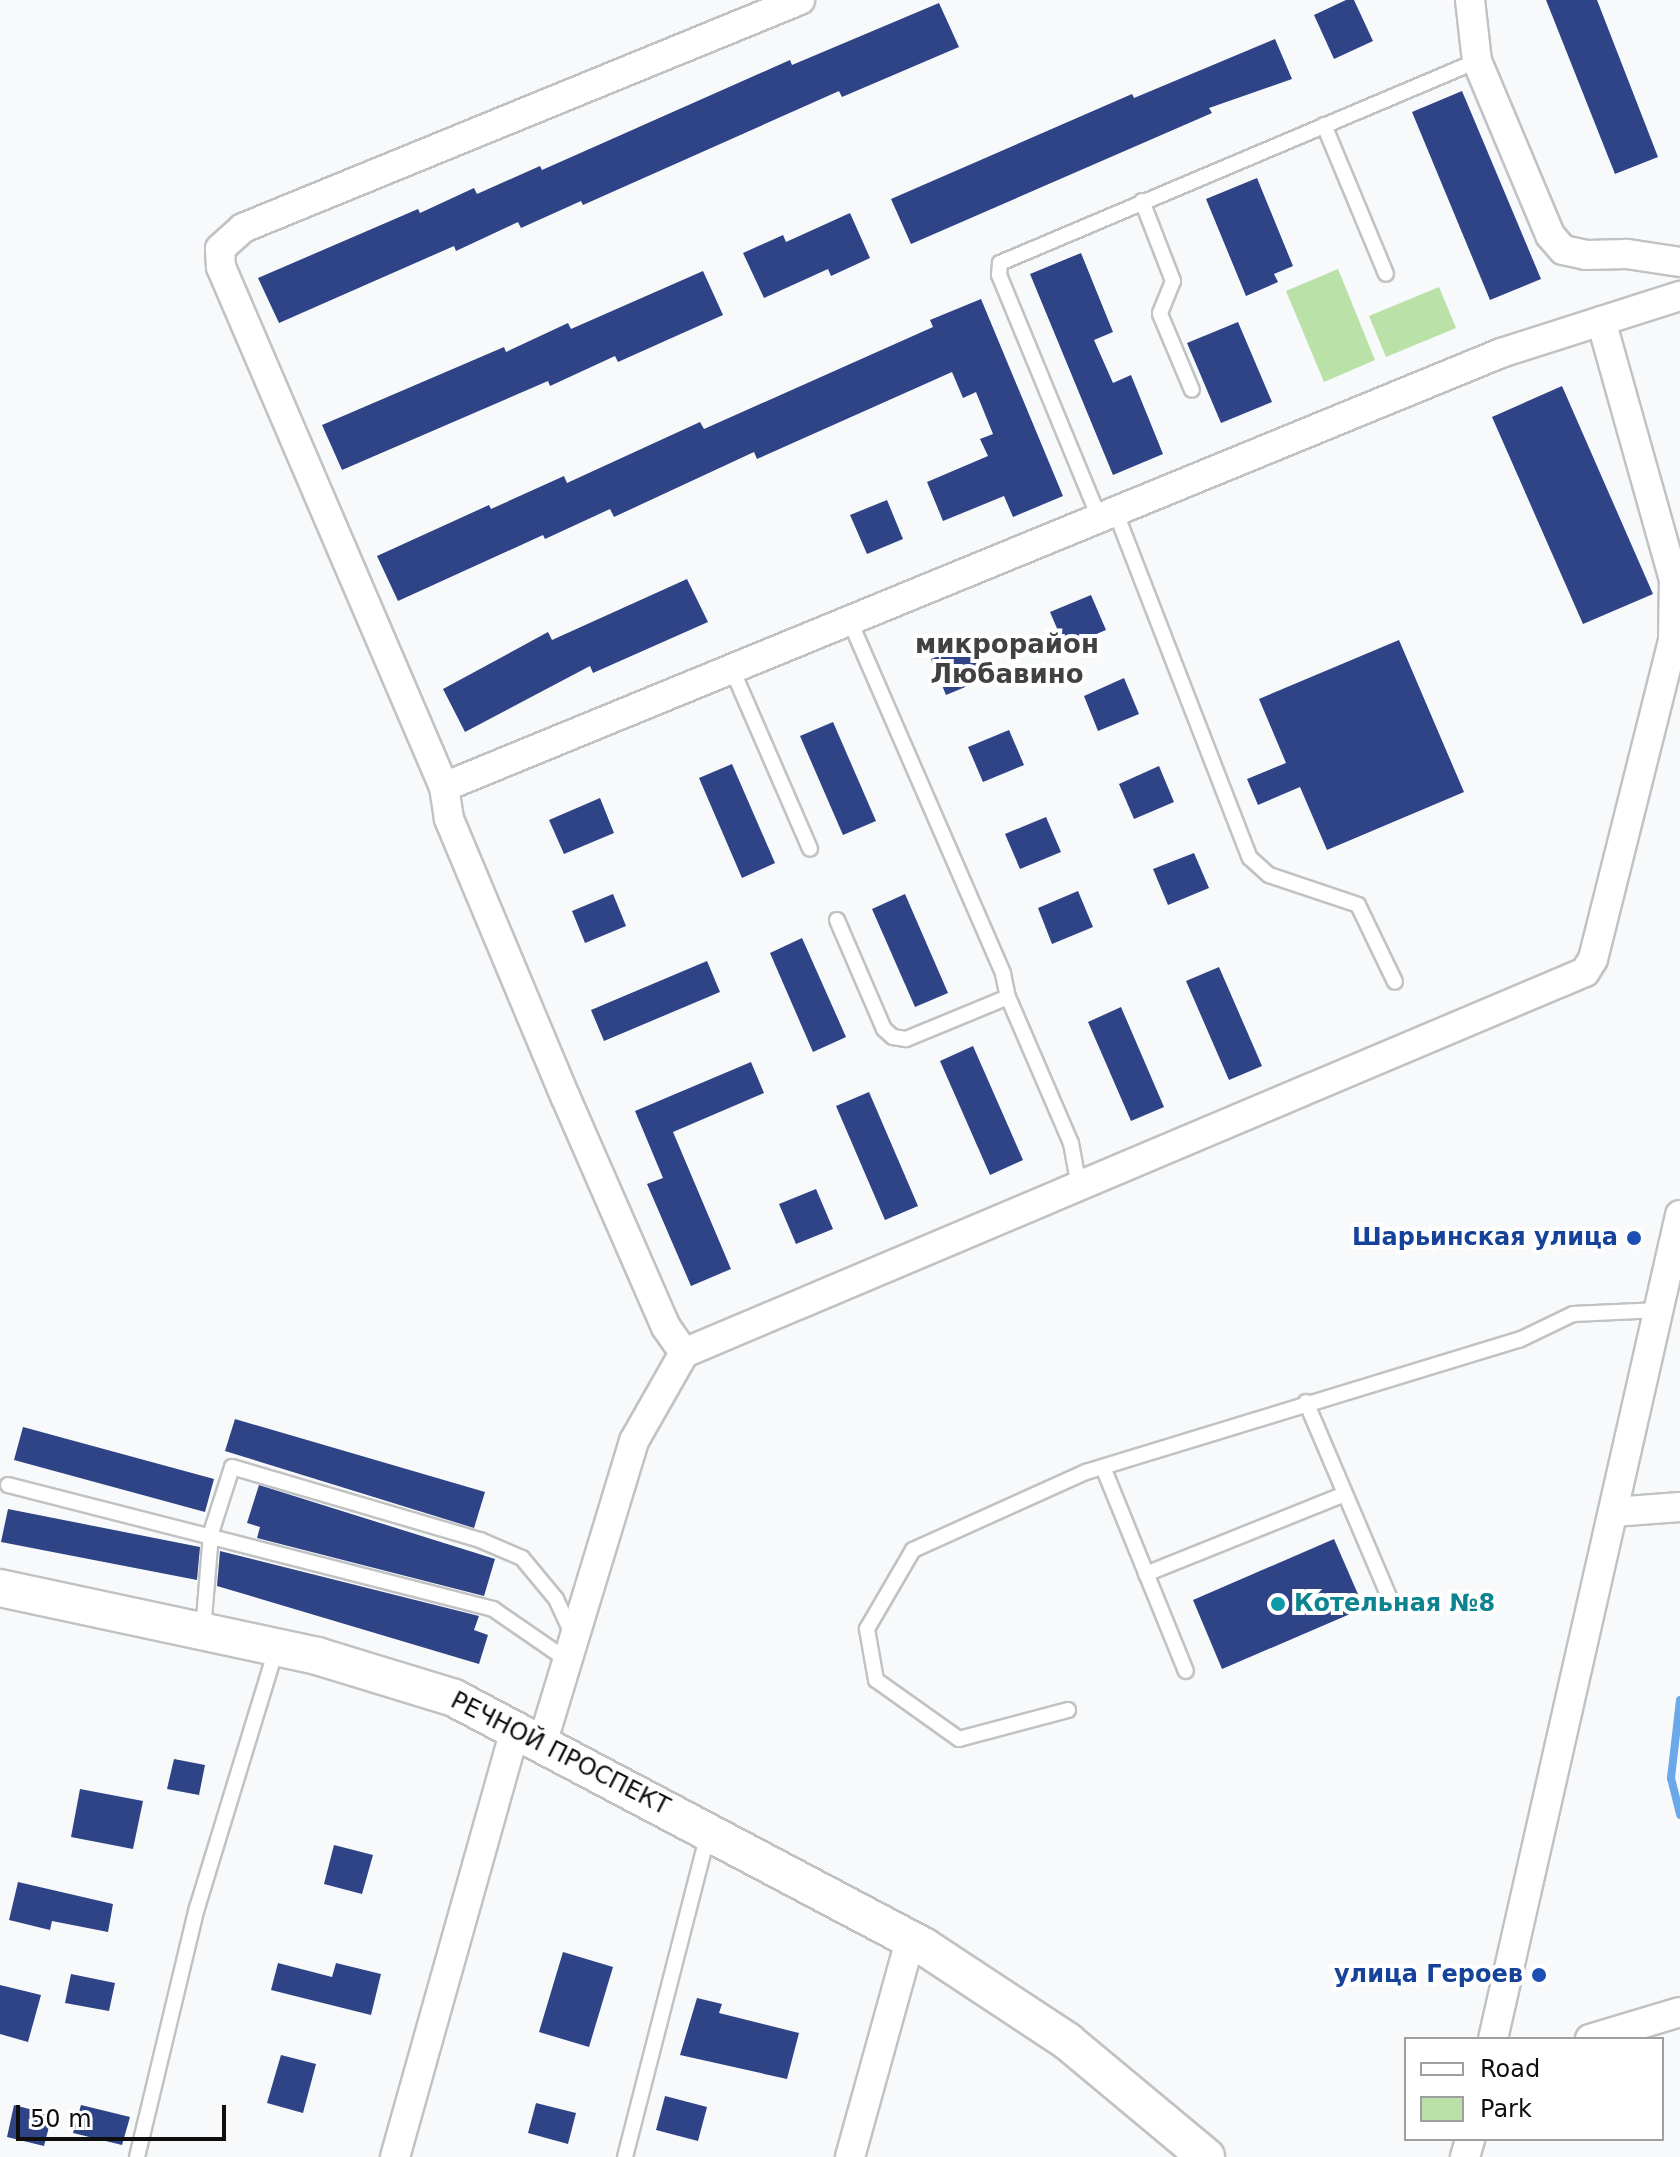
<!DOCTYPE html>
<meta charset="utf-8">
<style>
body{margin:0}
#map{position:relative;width:1680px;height:2157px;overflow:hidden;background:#f8f9fa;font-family:"DejaVu Sans",sans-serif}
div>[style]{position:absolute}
.green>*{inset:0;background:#b9e1a8}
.stream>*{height:8px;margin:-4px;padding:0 4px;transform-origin:4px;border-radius:4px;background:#69a9ea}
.building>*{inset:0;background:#2f4387}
.roads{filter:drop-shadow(2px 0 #c1c2c3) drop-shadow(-2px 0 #c1c2c3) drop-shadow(0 2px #c1c2c3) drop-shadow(0 -2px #c1c2c3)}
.service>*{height:14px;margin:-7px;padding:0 7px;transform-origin:7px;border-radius:7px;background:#fff}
.minor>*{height:28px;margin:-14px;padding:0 14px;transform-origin:14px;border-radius:14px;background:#fff}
.tertiary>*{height:36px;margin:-18px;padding:0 18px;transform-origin:18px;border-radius:18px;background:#fff}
.dots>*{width:22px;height:22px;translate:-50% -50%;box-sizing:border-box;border:4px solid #fff;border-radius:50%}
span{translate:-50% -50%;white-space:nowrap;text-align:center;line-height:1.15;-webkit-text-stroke:8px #fff;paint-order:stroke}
.transit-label{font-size:24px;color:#164399;font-weight:700}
.right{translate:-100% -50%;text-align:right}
.culture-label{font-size:24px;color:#0d838f;font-weight:700}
.left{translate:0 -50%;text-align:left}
.street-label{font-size:24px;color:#0f0f0f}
.neighbourhood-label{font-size:26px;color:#414142;font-weight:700}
.legend{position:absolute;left:1404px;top:2037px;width:260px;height:104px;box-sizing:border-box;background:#fff;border:2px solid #9f9f9f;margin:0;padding:10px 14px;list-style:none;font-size:24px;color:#0f0f0f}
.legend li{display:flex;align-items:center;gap:16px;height:40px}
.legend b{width:40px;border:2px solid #9f9f9f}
.scale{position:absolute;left:16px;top:2105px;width:210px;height:36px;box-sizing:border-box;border:4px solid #0f0f0f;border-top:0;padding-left:10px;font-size:24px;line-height:28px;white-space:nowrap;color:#0f0f0f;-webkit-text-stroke:6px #fff;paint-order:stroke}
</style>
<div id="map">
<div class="green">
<i style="clip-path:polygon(1338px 269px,1375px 360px,1324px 382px,1286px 291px)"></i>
<i style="clip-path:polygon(1439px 287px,1456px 328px,1386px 357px,1369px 316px)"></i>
</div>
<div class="stream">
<i style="left:1680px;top:1700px;width:79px;rotate:96.6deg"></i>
<i style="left:1671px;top:1778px;width:38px;rotate:76deg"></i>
</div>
<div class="building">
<i style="clip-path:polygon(1346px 0,1354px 0,1373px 41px,1334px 59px,1314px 15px)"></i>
<i style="clip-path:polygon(1546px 0,1597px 0,1658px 157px,1615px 174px)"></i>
<i style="clip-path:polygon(939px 3px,959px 47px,842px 97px,839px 91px,583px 205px,581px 201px,521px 228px,518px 222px,456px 251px,454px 246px,279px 323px,258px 278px,418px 209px,420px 213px,474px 188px,477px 194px,540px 166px,542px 170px,790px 60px,792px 65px)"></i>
<i style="clip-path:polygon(1275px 39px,1292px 79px,1209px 108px,1212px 113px,911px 244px,891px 199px,1132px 94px,1134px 98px)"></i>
<i style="clip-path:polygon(1462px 91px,1541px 279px,1490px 300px,1412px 112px)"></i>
<i style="clip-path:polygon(1257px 178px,1293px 266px,1274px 274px,1278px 282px,1246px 296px,1206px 199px)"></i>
<i style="clip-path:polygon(850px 213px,870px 258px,831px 276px,828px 269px,764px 298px,743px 253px,783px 235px,786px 242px)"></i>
<i style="clip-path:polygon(1081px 253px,1113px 332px,1094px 340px,1113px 383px,1131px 375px,1163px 454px,1113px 475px,1030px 274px)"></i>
<i style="clip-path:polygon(703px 271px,723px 315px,618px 362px,615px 356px,550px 386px,548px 381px,342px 470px,322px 425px,504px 347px,506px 352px,568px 323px,571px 329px)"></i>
<i style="clip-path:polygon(981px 299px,1063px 496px,1013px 517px,1004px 496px,943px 521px,927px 482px,988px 456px,980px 439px,993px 434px,976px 392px,963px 398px,952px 372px,757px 459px,754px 452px,614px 517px,610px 509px,545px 539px,543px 535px,398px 601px,377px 556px,489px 505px,491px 509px,564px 476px,567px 483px,700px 422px,704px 429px,933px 327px,930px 320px)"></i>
<i style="clip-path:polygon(1238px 322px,1272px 402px,1221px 423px,1187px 343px)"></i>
<i style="clip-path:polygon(1562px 386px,1653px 594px,1583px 624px,1492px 417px)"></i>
<i style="clip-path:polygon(887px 500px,903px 539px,867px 554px,850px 515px)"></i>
<i style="clip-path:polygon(687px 579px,708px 622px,593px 673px,590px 666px,465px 732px,443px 689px,548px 632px,552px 640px)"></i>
<i style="clip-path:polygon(1091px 595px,1106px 630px,1065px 647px,1050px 612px)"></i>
<i style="clip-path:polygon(1399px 640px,1464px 792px,1327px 850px,1300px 787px,1258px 805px,1247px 779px,1286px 763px,1259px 699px)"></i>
<i style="clip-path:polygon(972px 643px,987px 678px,946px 695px,931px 659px)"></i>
<i style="clip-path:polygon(1124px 678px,1139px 714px,1098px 731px,1084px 696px)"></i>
<i style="clip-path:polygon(833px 722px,876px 821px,843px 835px,800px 736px)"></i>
<i style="clip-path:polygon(1009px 730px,1024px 765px,983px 782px,968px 747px)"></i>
<i style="clip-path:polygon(732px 764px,775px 863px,742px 878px,699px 778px)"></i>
<i style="clip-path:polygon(1159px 766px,1174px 802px,1134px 819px,1119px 784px)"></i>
<i style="clip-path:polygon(600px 798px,614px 833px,564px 854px,549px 820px)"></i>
<i style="clip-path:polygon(1046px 817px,1061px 852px,1020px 869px,1005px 834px)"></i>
<i style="clip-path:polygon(1194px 853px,1209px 888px,1168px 905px,1153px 869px)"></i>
<i style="clip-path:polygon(1078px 891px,1093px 927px,1052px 944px,1038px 908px)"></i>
<i style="clip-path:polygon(613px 894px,626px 926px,585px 943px,572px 911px)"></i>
<i style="clip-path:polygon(905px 894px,948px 993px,915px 1007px,872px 909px)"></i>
<i style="clip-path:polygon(802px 938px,846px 1037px,813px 1052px,770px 953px)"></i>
<i style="clip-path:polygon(707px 961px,720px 992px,604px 1041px,591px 1010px)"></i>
<i style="clip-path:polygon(1219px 967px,1262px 1066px,1229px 1080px,1186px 981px)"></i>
<i style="clip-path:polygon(1121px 1007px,1164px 1107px,1131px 1121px,1088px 1022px)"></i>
<i style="clip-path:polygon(973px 1046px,1023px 1160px,990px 1175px,940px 1061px)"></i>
<i style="clip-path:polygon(751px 1062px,764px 1093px,673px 1132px,731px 1269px,691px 1286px,647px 1184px,663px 1178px,635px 1111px)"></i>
<i style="clip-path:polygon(869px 1092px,918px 1206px,885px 1220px,836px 1106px)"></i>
<i style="clip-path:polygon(816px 1189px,833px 1229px,796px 1244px,779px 1204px)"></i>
<i style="clip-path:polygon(235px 1419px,485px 1492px,474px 1528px,225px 1451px)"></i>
<i style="clip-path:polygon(23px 1427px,214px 1479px,205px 1512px,14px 1460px)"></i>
<i style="clip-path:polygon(259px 1485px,495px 1559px,484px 1596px,257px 1538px,260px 1527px,247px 1523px)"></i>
<i style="clip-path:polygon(8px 1509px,200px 1547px,197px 1580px,1px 1542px)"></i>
<i style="clip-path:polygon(1334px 1539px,1364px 1608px,1222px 1669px,1193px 1600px)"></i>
<i style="clip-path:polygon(220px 1551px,479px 1616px,474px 1630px,488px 1635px,479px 1664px,217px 1586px)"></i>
<i style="clip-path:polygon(174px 1759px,205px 1765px,199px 1795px,167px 1789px)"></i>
<i style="clip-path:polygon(80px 1789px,143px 1801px,133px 1849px,71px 1837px)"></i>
<i style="clip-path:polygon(334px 1845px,373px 1855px,362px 1894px,324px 1884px)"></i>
<i style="clip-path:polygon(18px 1882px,113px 1904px,108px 1932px,52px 1921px,50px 1930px,9px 1920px)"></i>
<i style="clip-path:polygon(563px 1952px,613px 1967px,589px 2047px,539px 2032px)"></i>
<i style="clip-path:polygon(278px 1963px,332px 1977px,336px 1963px,381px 1974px,371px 2015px,271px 1990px)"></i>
<i style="clip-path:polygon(71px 1974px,115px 1983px,109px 2011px,65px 2003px)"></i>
<i style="clip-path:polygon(0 1985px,41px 1995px,28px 2042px,0 2034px)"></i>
<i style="clip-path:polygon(697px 1998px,722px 2004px,719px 2013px,799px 2033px,787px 2079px,680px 2055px)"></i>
<i style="clip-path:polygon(281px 2055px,316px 2064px,303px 2113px,267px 2103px)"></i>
<i style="clip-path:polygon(665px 2096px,707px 2107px,698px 2141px,656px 2130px)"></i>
<i style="clip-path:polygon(536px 2103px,576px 2113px,568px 2144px,528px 2133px)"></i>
<i style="clip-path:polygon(14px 2105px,52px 2115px,44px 2146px,7px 2137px)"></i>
<i style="clip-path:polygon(81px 2105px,130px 2117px,122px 2145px,73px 2133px)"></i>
</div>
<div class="roads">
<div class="service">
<i style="left:1324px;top:125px;width:161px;rotate:67.4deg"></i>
<i style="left:1142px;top:201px;width:86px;rotate:68.8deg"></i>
<i style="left:1173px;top:281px;width:35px;rotate:112deg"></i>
<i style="left:1160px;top:314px;width:82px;rotate:67.2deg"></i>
<i style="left:1114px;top:508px;width:375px;rotate:68.8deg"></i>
<i style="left:1250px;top:858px;width:25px;rotate:42deg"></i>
<i style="left:1269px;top:875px;width:94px;rotate:18.6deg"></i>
<i style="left:1358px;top:905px;width:85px;rotate:64.3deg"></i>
<i style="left:1098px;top:515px;width:260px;rotate:-112.4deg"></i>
<i style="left:999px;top:275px;width:12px;rotate:-85deg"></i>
<i style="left:1000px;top:263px;width:518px;rotate:-22.95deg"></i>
<i style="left:849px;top:619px;width:387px;rotate:66.5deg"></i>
<i style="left:1003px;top:974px;width:24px;rotate:78deg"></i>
<i style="left:1008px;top:997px;width:159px;rotate:66.7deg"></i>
<i style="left:1071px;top:1143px;width:45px;rotate:79.7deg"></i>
<i style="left:731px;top:667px;width:198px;rotate:66.5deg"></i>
<i style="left:837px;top:920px;width:119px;rotate:66.7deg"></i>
<i style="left:884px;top:1029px;width:12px;rotate:42deg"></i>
<i style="left:893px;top:1037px;width:13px;rotate:9deg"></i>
<i style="left:906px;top:1039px;width:110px;rotate:-22.4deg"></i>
<i style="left:1306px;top:1402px;width:212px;rotate:66.9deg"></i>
<i style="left:1103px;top:1467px;width:220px;rotate:67.9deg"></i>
<i style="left:8px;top:1485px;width:501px;rotate:14.34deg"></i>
<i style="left:493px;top:1609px;width:90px;rotate:34.6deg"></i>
<i style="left:1146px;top:1574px;width:214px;rotate:-21.9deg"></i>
<i style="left:203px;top:1631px;width:98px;rotate:-85.3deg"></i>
<i style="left:211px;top:1533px;width:69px;rotate:-72.3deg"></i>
<i style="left:232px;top:1467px;width:259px;rotate:16.4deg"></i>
<i style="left:480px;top:1540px;width:46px;rotate:23.2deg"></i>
<i style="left:522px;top:1558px;width:53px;rotate:50.3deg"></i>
<i style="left:556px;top:1599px;width:38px;rotate:65deg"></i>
<i style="left:1068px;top:1710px;width:113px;rotate:165.1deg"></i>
<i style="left:959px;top:1739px;width:102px;rotate:-144.6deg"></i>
<i style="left:876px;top:1680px;width:52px;rotate:-100deg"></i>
<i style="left:867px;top:1629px;width:91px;rotate:-59.8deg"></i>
<i style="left:913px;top:1550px;width:190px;rotate:-24.3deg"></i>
<i style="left:1086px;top:1472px;width:453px;rotate:-17deg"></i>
<i style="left:1519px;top:1340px;width:60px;rotate:-25.7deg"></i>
<i style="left:1573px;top:1314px;width:87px;rotate:-2.6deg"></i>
<i style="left:137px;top:2157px;width:256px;rotate:-76.5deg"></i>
<i style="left:197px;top:1908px;width:273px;rotate:-73deg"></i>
<i style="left:625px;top:2157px;width:333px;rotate:-75.6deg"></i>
</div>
<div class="minor">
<i style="left:800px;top:0;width:602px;rotate:157.74deg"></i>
<i style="left:243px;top:228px;width:31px;rotate:138deg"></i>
<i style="left:220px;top:249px;width:18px;rotate:87deg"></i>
<i style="left:221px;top:267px;width:566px;rotate:66.79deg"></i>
<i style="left:444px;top:787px;width:32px;rotate:81deg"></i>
<i style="left:449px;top:819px;width:300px;rotate:67.3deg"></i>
<i style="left:565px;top:1096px;width:252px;rotate:66.4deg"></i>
<i style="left:666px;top:1327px;width:32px;rotate:55deg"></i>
<i style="left:684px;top:1353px;width:978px;rotate:-22.92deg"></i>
<i style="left:1585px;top:972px;width:15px;rotate:-58deg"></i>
<i style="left:1593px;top:959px;width:328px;rotate:-75.9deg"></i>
<i style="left:1673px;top:641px;width:61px;rotate:-89.1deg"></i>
<i style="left:1674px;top:580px;width:269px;rotate:-105.7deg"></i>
<i style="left:1470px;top:0;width:61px;rotate:83.5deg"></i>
<i style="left:1477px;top:61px;width:189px;rotate:67.2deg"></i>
<i style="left:1550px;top:235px;width:20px;rotate:49deg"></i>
<i style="left:1563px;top:250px;width:24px;rotate:12deg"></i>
<i style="left:1586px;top:255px;width:41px;rotate:-1.4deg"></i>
<i style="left:1627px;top:254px;width:54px;rotate:8.6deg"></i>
<i style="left:444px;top:787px;width:1143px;rotate:-22.32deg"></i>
<i style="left:1501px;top:353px;width:188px;rotate:-17.7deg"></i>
<i style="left:1614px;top:1512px;width:66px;rotate:-4.3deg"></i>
<i style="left:542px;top:1744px;width:317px;rotate:-73.1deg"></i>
<i style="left:634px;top:1441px;width:101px;rotate:-60.4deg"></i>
<i style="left:1493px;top:2039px;width:845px;rotate:-77.21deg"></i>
<i style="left:1590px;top:2039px;width:94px;rotate:-16.7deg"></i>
<i style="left:395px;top:2157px;width:444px;rotate:-74.3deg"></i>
<i style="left:850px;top:2157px;width:225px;rotate:-74.5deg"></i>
<i style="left:1465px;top:2157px;width:19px;rotate:-74deg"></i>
</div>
<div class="tertiary">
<i style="left:0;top:1588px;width:324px;rotate:12.1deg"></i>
<i style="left:317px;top:1656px;width:143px;rotate:17deg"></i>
<i style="left:454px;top:1698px;width:531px;rotate:27.87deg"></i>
<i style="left:923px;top:1946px;width:173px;rotate:33.4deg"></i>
<i style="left:1067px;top:2041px;width:181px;rotate:39.8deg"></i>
</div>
</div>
<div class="dots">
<i style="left:1634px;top:1238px;background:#1a4fb4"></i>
<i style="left:1278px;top:1604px;background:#0f9aa8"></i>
<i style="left:1539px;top:1975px;background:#1a4fb4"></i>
</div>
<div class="transit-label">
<span class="right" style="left:1618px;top:1238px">Шарьинская улица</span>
<span class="right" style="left:1523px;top:1975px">улица Героев</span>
</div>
<div class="culture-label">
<span class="left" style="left:1294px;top:1604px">Котельная №8</span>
</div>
<div class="street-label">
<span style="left:560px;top:1754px;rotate:27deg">РЕЧНОЙ ПРОСПЕКТ</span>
</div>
<div class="neighbourhood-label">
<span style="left:1007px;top:660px">микрорайон<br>Любавино</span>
</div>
<ul class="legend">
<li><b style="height:10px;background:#fff"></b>Road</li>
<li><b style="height:22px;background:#b9e1a8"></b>Park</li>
</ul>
<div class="scale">50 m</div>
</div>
